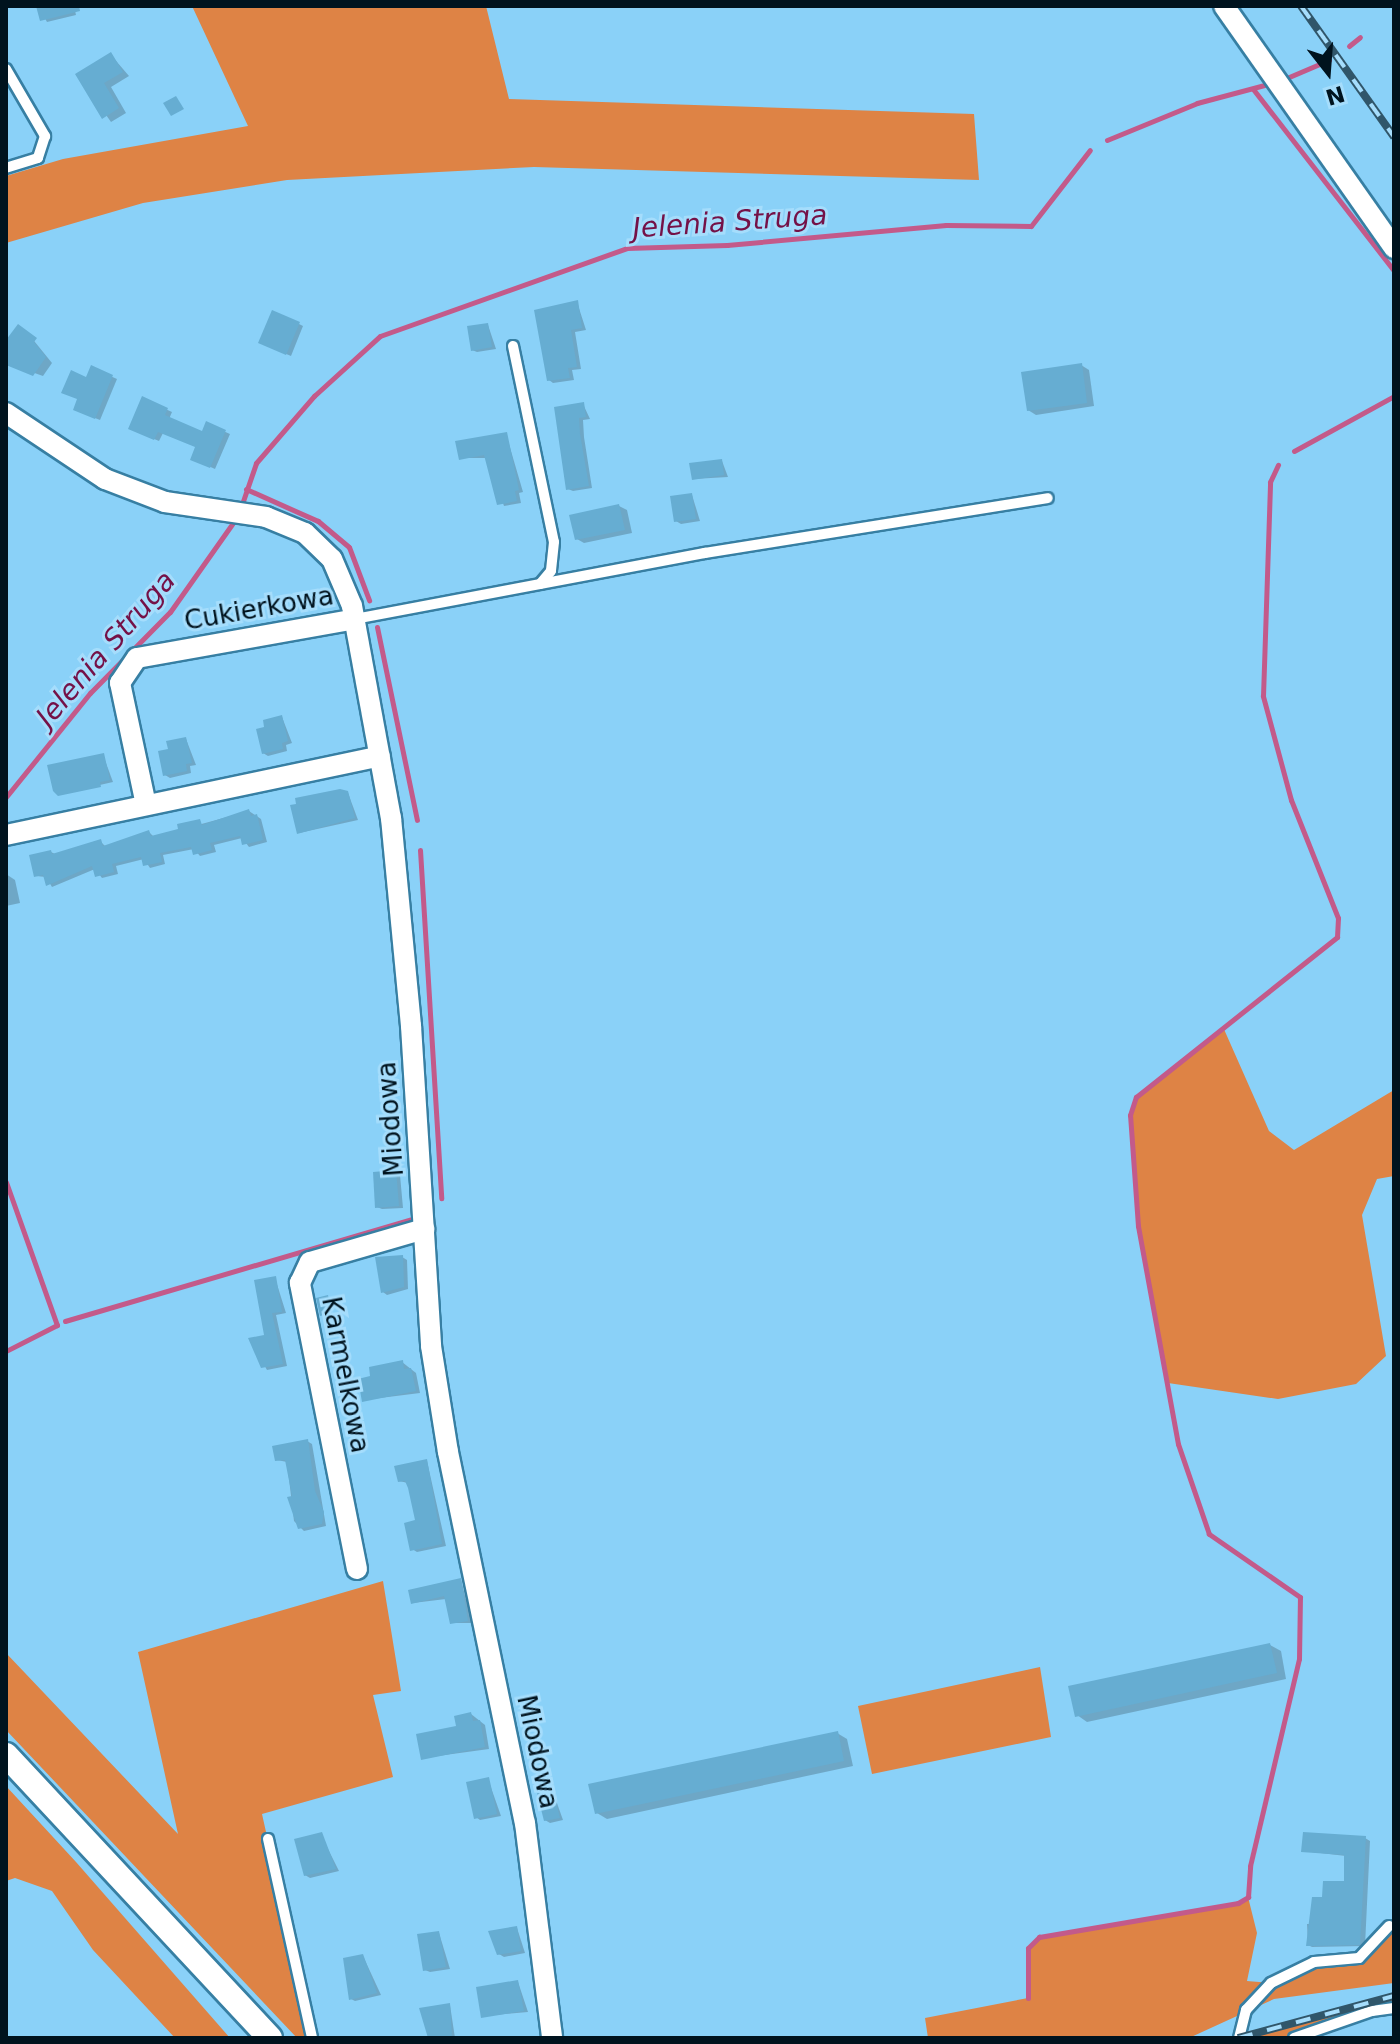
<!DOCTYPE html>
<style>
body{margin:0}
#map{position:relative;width:1400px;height:2044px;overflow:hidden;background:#8ad1f8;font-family:"DejaVu Sans",sans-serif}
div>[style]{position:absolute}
.green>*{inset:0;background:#de8345}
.shadow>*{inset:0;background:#0003}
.stream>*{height:5px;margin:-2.5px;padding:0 2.5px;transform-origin:2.5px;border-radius:2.5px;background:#c35a8a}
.building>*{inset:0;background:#66add2}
.roads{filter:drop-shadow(2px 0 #377fa3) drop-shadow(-2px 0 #377fa3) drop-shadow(0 2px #377fa3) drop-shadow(0 -2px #377fa3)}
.service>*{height:10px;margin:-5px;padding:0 5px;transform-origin:5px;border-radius:5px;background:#fff}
.minor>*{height:20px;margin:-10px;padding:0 10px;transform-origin:10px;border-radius:10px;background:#fff}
.tertiary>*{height:24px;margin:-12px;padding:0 12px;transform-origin:12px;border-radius:12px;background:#fff}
.rail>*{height:8px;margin-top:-4px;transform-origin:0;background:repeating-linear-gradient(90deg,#a5ddfc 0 15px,#30566a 0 30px);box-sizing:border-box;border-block:2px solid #30566a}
span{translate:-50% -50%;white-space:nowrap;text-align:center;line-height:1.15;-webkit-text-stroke:6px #a5ddfc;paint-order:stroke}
.street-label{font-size:26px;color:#00131e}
.water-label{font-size:28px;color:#741147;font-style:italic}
.frame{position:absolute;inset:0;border:8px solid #00131e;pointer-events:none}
.north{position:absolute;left:1288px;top:32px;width:80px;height:80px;-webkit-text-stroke:6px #a5ddfc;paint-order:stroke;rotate:163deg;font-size:22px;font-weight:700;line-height:32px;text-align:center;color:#00131e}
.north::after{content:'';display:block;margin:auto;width:28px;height:36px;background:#00131e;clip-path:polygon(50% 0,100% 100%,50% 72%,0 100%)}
</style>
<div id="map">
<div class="green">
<i style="clip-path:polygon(192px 6px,486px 6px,509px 99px,974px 114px,979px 180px,534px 167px,287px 180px,143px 203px,6px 243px,6px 176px,63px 159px,248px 126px)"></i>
<i style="clip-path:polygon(1223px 1027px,1269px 1131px,1294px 1150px,1394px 1090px,1394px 1176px,1377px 1179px,1362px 1215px,1386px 1356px,1356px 1384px,1278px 1399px,1168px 1383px,1138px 1226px,1130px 1115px,1136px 1097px)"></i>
<i style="clip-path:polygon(383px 1581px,401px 1691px,373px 1695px,393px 1777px,262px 1814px,312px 2038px,297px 2038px,6px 1730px,6px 1653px,178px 1834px,138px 1652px)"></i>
<i style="clip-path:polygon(1040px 1667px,1051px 1737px,872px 1774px,858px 1706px)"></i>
<i style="clip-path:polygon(6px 1786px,76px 1862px,230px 2038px,175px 2038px,93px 1950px,52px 1891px,15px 1878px,6px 1881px)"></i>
<i style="clip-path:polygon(1248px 1897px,1257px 1933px,1247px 1981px,1271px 1983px,1314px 1962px,1358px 1958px,1389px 1926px,1394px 1926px,1394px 1983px,1274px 1999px,1189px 2038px,928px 2038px,925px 2018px,1028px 1998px,1028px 1948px,1039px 1937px,1238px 1903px)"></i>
<i style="clip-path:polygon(1394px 1996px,1394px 2008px,1294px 2038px,1239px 2038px)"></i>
</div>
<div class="shadow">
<i style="clip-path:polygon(38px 6px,74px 6px,76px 15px,47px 22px)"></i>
<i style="clip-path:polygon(111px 55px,129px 76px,111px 87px,126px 113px,111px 122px,78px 75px)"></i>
<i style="clip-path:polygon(577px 302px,586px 330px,575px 332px,581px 369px,572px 370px,574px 380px,553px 383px,549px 380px)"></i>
<i style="clip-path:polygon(299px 324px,303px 326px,291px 356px,265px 345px)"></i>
<i style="clip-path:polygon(488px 325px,496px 349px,477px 352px,472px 350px)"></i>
<i style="clip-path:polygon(26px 331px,52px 363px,43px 376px,6px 363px,6px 344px)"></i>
<i style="clip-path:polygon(1081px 365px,1089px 370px,1094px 406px,1036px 415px,1028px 410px)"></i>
<i style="clip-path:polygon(92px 368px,117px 379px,100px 420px,80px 412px)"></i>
<i style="clip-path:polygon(143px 399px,172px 412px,169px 419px,203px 433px,207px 424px,230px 434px,215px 469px,197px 461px,197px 447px,163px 433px,159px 441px,135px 431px)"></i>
<i style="clip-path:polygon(583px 404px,590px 419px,583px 420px,584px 437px,592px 488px,573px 491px,568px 489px,556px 408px)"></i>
<i style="clip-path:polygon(506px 434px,523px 492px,519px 493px,521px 503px,504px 506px,487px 458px,460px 458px)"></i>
<i style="clip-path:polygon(722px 461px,728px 477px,694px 479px)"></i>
<i style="clip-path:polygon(692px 495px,700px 521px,681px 524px,676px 521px)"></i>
<i style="clip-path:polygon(619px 506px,627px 510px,632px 533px,584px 543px,577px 539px)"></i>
<i style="clip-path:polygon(282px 717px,292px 743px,286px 745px,287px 751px,268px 756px,263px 753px,267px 728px)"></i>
<i style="clip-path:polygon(186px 739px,196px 765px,190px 766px,191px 773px,170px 778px,165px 775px,170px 751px)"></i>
<i style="clip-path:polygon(103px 755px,113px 782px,60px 794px)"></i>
<i style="clip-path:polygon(348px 793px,358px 820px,299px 833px)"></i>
<i style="clip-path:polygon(249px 811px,261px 819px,267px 842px,249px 847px,242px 838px,214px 845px,216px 852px,200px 856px,194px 849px,163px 855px,165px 864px,150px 868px,144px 859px,116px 866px,118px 874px,102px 878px,95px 869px,52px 887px,46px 877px,36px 876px,51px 852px,57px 855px,101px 842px,106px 847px,149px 832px,154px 837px)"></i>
<i style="clip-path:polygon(6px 874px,15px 880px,20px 903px,6px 906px)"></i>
<i style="clip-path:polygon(396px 1172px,400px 1175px,403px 1208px,382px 1209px,377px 1207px)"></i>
<i style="clip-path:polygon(402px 1257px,407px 1260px,408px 1289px,387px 1295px,383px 1292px)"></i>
<i style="clip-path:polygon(275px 1278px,286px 1313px,276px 1315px,287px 1366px,267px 1370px,250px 1340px,266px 1336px)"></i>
<i style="clip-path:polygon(402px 1362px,416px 1373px,420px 1393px,364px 1400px)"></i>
<i style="clip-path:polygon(307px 1441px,312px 1444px,326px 1526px,304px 1531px,294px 1521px,287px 1462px,277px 1460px)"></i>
<i style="clip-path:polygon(427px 1461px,446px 1546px,417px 1552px,412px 1549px,418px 1522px,408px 1483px,399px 1481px)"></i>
<i style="clip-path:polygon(461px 1580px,472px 1623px,452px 1623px,446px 1599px,413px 1603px)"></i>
<i style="clip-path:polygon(1270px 1645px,1281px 1651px,1286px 1679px,1087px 1722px,1077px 1715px)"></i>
<i style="clip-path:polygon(471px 1714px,485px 1725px,489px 1749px,423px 1758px)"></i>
<i style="clip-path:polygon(837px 1733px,847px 1739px,853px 1766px,607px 1819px,597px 1813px)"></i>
<i style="clip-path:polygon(488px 1779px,501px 1816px,480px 1820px,476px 1817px)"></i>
<i style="clip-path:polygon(553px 1792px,563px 1820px,550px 1823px,545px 1820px)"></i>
<i style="clip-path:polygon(321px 1835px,339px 1871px,310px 1878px,305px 1875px)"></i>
<i style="clip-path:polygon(1365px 1838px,1370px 1841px,1365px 1946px,1312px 1947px,1308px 1945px,1307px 1924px,1313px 1924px,1324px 1899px,1346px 1883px,1346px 1856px,1303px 1851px)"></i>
<i style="clip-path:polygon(517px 1928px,525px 1953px,504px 1957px,499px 1954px)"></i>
<i style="clip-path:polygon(439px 1933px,450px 1969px,430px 1972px,425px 1970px)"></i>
<i style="clip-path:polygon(363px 1956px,381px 1995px,355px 2001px,351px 1999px)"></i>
<i style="clip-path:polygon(518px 1982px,528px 2012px,483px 2016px)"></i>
<i style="clip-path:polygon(450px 2005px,455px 2038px,429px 2038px)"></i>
</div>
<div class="stream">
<i style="left:1349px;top:46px;width:14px;rotate:-39deg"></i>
<i style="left:1282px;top:80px;width:51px;rotate:-23.1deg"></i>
<i style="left:1253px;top:89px;width:230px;rotate:52.2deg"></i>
<i style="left:1107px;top:140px;width:97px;rotate:-22.3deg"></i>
<i style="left:1197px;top:103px;width:78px;rotate:-14.9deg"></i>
<i style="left:1294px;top:451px;width:114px;rotate:-28.8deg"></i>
<i style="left:246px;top:489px;width:79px;rotate:24deg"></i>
<i style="left:318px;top:521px;width:40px;rotate:40deg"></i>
<i style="left:349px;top:547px;width:57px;rotate:69.3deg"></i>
<i style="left:242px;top:504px;width:43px;rotate:-71.1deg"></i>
<i style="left:256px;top:463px;width:89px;rotate:-49.1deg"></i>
<i style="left:314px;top:396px;width:89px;rotate:-42.3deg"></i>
<i style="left:380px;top:336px;width:262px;rotate:-19.6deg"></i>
<i style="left:627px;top:248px;width:100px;rotate:-1.7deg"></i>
<i style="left:727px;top:245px;width:220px;rotate:-5.2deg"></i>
<i style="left:946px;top:225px;width:85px;rotate:0.7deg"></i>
<i style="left:1031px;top:226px;width:96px;rotate:-52.2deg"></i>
<i style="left:377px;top:627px;width:197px;rotate:78.3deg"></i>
<i style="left:6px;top:797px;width:134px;rotate:-51.1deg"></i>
<i style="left:90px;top:693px;width:114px;rotate:-45.4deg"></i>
<i style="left:170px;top:612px;width:108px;rotate:-54.8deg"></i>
<i style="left:420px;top:850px;width:349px;rotate:86.5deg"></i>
<i style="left:6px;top:1182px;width:152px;rotate:70.4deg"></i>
<i style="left:57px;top:1325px;width:57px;rotate:153deg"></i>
<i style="left:65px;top:1321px;width:362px;rotate:-16.4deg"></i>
<i style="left:1028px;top:1998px;width:50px;rotate:-90deg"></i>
<i style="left:1028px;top:1948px;width:16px;rotate:-45deg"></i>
<i style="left:1039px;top:1937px;width:202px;rotate:-9.7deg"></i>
<i style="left:1238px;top:1903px;width:12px;rotate:-31deg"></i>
<i style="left:1248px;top:1897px;width:31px;rotate:-86deg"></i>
<i style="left:1250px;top:1866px;width:213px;rotate:-76.7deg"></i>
<i style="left:1299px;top:1659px;width:62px;rotate:-89.1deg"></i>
<i style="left:1300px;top:1597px;width:111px;rotate:-145.3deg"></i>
<i style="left:1209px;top:1534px;width:95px;rotate:-109deg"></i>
<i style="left:1178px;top:1444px;width:222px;rotate:-100.4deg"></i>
<i style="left:1138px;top:1226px;width:111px;rotate:-94.1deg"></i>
<i style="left:1130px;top:1115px;width:19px;rotate:-72deg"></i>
<i style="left:1136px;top:1097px;width:257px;rotate:-38.5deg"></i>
<i style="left:1337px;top:937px;width:19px;rotate:-87deg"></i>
<i style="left:1338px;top:918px;width:127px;rotate:-111.7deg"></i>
<i style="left:1291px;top:800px;width:108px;rotate:-105.1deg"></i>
<i style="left:1263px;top:696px;width:214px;rotate:-88.1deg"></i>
<i style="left:1270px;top:482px;width:19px;rotate:-65deg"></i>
</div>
<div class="building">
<i style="clip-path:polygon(36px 6px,79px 6px,80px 11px,40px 21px)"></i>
<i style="clip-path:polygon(111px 52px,123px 72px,104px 83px,119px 108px,102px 119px,75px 74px)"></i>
<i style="clip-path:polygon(176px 96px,184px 109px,171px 116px,163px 103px)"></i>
<i style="clip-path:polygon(578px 300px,582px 328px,571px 330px,577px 367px,568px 368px,570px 378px,547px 381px,534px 310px)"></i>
<i style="clip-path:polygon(272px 310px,300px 322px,286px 355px,258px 343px)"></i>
<i style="clip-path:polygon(488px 323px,492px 347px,471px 351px,467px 326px)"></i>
<i style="clip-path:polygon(18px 324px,37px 338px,34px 342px,46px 357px,33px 376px,6px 365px,6px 340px)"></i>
<i style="clip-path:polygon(1082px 363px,1087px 403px,1027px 411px,1021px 372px)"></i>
<i style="clip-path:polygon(91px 365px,113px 375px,95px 419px,73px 410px,77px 399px,61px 393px,71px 370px,86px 377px)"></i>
<i style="clip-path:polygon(142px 396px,168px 408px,165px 415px,202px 431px,206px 421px,226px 430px,210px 468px,190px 460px,195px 447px,158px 432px,154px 440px,128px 429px)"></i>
<i style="clip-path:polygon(584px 402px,586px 417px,579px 418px,580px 434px,589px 486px,566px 490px,554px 407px)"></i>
<i style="clip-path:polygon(507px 432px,519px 490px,515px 491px,517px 501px,497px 505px,484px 455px,459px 460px,455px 441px)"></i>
<i style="clip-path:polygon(722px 459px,724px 475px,692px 480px,689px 463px)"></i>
<i style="clip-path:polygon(692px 493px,696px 519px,674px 522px,670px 496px)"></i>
<i style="clip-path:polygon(619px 504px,625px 530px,575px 540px,569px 515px)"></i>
<i style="clip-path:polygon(282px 715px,288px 741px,282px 743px,283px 749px,262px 754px,256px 729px,264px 727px,263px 720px)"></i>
<i style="clip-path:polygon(186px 737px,192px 763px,186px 764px,187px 771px,163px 776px,158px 751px,168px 749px,166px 741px)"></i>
<i style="clip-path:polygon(104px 753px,110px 780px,100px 782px,101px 787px,58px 796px,53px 791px,47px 765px)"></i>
<i style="clip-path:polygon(340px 789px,348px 791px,355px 818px,297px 834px,290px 805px,296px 804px,295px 798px)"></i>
<i style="clip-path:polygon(249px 809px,251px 816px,257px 814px,263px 840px,242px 845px,240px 836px,210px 843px,212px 850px,193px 855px,191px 847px,160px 853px,162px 862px,143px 866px,141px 857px,112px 864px,114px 872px,95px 877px,92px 866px,46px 886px,43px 875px,34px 877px,29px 855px,51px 850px,52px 854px,101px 839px,103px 846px,149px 830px,151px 836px,178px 829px,177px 824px,200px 819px,202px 825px)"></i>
<i style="clip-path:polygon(396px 1170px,399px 1206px,375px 1208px,373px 1172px)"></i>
<i style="clip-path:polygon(403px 1255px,404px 1287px,381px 1293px,375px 1257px)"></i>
<i style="clip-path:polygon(276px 1276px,282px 1312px,272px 1313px,283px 1364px,261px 1368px,248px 1338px,264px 1335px,254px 1280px)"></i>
<i style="clip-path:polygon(328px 1295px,332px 1313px,320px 1316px,316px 1298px)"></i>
<i style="clip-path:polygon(403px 1360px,404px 1369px,411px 1368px,416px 1391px,362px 1402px,358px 1379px,370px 1376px,369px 1367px)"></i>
<i style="clip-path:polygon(308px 1439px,315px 1491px,324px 1512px,322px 1524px,298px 1529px,287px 1497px,292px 1496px,285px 1460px,275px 1461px,272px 1446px)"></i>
<i style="clip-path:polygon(427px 1459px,442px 1544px,410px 1551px,404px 1523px,415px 1520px,408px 1488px,405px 1481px,398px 1482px,394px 1466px)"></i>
<i style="clip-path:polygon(461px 1578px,468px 1621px,450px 1624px,444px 1596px,411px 1604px,408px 1590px)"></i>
<i style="clip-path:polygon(1270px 1643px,1277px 1673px,1075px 1717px,1068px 1686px)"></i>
<i style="clip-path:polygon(471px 1712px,473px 1721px,480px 1720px,485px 1747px,421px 1760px,416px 1734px,456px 1726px,454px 1716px)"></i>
<i style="clip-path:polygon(838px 1731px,844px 1761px,595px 1814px,588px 1784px)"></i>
<i style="clip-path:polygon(489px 1777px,497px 1814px,474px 1819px,466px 1782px)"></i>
<i style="clip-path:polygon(553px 1790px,560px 1818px,544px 1821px,537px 1793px)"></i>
<i style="clip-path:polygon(322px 1832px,336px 1869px,304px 1876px,294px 1839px)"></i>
<i style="clip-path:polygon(1303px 1832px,1366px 1836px,1360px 1945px,1306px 1946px,1312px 1897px,1322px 1897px,1323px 1881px,1344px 1881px,1344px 1855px,1301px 1852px)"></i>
<i style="clip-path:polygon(517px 1926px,521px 1951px,497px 1955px,488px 1931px)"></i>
<i style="clip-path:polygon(439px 1931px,446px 1967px,423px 1971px,417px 1934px)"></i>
<i style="clip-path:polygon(363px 1954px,377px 1993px,349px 2000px,343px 1958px)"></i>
<i style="clip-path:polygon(518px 1980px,524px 2011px,481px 2018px,476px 1987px)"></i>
<i style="clip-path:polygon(450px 2003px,452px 2038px,428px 2038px,419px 2008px)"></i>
</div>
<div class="roads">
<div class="service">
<i style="left:6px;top:69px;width:78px;rotate:59.8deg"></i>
<i style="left:45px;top:136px;width:23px;rotate:108deg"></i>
<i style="left:38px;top:158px;width:34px;rotate:163deg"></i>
<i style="left:513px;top:346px;width:200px;rotate:78.2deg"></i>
<i style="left:554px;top:542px;width:29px;rotate:96deg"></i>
<i style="left:551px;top:571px;width:17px;rotate:130deg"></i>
<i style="left:355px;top:619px;width:356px;rotate:-10.7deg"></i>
<i style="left:705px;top:553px;width:347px;rotate:-9.1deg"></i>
<i style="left:268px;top:1839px;width:204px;rotate:77.5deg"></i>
<i style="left:1239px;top:2038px;width:29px;rotate:-76deg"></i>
<i style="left:1246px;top:2010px;width:37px;rotate:-47deg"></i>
<i style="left:1271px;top:1983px;width:48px;rotate:-26deg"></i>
<i style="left:1314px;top:1962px;width:45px;rotate:-5.1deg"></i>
<i style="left:1359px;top:1958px;width:44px;rotate:-46.8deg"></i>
<i style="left:1294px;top:2038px;width:83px;rotate:-19.1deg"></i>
<i style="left:1372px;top:2011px;width:22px;rotate:-8deg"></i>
</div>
<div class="minor">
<i style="left:1224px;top:6px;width:296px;rotate:54.9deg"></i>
<i style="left:6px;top:413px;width:119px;rotate:33.7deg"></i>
<i style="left:105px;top:479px;width:64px;rotate:21deg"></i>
<i style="left:165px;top:502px;width:102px;rotate:8.4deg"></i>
<i style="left:266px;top:517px;width:42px;rotate:22.3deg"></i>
<i style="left:305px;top:533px;width:37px;rotate:44deg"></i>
<i style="left:332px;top:559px;width:51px;rotate:66.9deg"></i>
<i style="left:352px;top:606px;width:216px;rotate:79.6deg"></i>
<i style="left:391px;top:818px;width:209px;rotate:84.5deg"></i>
<i style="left:411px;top:1026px;width:321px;rotate:86.4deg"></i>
<i style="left:431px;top:1346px;width:107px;rotate:80.9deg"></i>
<i style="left:448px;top:1452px;width:379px;rotate:78.3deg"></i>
<i style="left:525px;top:1823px;width:217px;rotate:82.8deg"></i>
<i style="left:146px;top:805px;width:125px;rotate:-102deg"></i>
<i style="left:120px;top:683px;width:30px;rotate:-56deg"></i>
<i style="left:137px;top:658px;width:221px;rotate:-10.1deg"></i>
<i style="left:6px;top:835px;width:382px;rotate:-11.9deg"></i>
<i style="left:357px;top:1569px;width:292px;rotate:-101.3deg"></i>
<i style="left:300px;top:1283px;width:23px;rotate:-65deg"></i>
<i style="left:310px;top:1262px;width:119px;rotate:-16.1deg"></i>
</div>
<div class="tertiary">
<i style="left:6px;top:1755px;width:387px;rotate:47deg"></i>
</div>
</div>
<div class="rail">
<i style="left:1301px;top:6px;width:161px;rotate:54.6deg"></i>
<i style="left:1238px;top:2038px;width:162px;rotate:-15.1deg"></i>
</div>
<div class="street-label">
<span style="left:259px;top:609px;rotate:-10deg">Cukierkowa</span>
<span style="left:391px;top:1119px;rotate:-94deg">Miodowa</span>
<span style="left:345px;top:1375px;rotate:79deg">Karmelkowa</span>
<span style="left:537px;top:1752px;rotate:78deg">Miodowa</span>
</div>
<div class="water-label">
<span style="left:730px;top:222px;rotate:-4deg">Jelenia Struga</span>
<span style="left:106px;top:649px;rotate:-49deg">Jelenia Struga</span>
</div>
<div class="frame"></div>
<div class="north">N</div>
</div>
